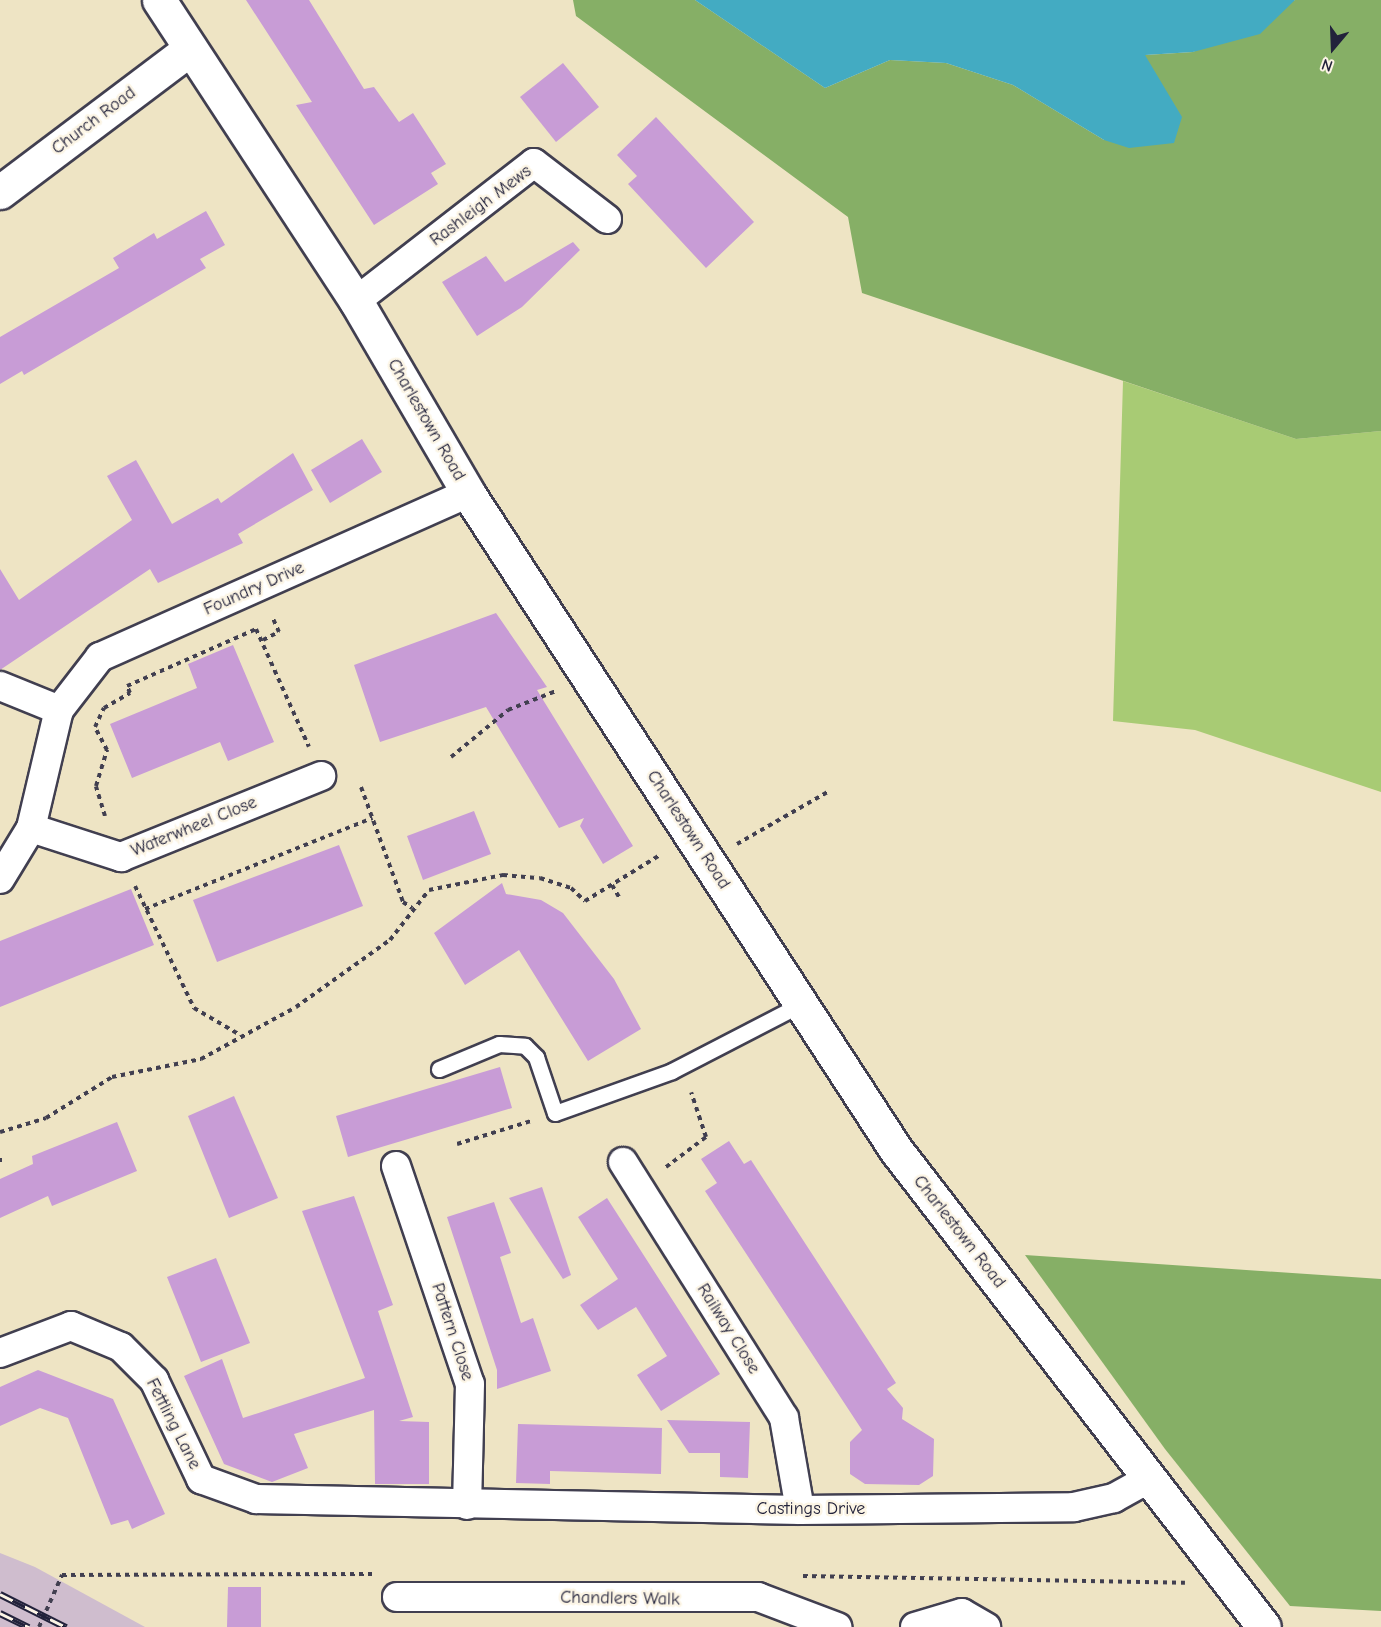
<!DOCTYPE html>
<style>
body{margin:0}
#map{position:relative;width:1381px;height:1627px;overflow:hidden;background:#eee4c4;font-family:"Comic Neue",sans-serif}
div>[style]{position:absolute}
.industrial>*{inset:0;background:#cfbdce}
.green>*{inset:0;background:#a8cb74}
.forest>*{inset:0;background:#86af66}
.water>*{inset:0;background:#43abc2}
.building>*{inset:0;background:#c89cd6}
.path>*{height:4px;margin-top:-2px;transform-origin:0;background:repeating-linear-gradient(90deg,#413f50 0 4.5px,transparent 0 9px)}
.roads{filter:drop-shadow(2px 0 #413f50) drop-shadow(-2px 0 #413f50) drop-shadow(0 2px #413f50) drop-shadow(0 -2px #413f50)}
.service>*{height:15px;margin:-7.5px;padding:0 7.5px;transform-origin:7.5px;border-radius:7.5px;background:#fff}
.minor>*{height:28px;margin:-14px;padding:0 14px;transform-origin:14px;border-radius:14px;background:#fff}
.tertiary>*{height:33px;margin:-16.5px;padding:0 16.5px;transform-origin:16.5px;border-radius:16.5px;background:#fff}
.rail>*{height:7px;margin-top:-3.5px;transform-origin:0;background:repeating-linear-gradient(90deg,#fcf5e5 0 14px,#22223b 0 28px);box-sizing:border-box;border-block:2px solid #22223b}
span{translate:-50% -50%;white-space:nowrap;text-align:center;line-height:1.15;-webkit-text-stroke:5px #fcf5e5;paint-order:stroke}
.street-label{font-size:18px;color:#22223b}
.north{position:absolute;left:1303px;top:18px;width:60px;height:60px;-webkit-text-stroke:4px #fcf5e5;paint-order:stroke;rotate:199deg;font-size:16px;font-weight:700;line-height:24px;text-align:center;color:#22223b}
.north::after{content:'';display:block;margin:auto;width:21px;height:27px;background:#22223b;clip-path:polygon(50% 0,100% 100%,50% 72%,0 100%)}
</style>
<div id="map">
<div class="industrial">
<i style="clip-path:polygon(0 1553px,35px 1567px,145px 1627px,0 1627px)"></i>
</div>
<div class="green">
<i style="clip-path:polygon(1123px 381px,1296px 439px,1381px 431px,1381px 792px,1195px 730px,1113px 721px)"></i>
</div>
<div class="forest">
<i style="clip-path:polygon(573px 0,695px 0,825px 88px,890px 60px,946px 63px,1013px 85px,1104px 140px,1145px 55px,1193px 52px,1295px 0,1381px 0,1381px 431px,1296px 439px,862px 293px,848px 217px,576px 16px)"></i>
<i style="clip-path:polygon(1025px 1255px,1381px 1279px,1381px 1611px,1290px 1606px,1165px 1449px)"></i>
</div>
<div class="water">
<i style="clip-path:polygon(695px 0,1295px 0,1260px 34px,1193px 52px,1145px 55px,1182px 117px,1174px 143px,1129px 148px,1104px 140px,1013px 85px,946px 63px,890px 60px,825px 88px)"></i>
</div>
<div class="building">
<i style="clip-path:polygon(246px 0,309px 0,364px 89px,374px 87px,399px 122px,413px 113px,446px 164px,431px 173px,438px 184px,374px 225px,296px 105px,312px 102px)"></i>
<i style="clip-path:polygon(563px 63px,599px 107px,556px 142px,520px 97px)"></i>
<i style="clip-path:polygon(656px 117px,754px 222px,706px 268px,628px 184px,637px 176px,617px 155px)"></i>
<i style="clip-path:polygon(206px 211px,225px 245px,200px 259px,206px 268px,24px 375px,22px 371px,0 384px,0 337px,119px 268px,113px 258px,154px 233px,157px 239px)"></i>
<i style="clip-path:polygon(573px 242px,580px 250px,522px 307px,477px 336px,442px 282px,486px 256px,505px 282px)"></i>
<i style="clip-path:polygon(362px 439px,382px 472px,330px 503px,311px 470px)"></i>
<i style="clip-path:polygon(293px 453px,313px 490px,238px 534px,243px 543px,158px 583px,150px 569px,0 670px,0 569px,19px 600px,132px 520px,107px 476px,136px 460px,172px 524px,218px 498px,221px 503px)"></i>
<i style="clip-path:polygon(496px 613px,547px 687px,537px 690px,633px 846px,603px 864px,580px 826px,584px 818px,559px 828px,486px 707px,380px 742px,354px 665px)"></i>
<i style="clip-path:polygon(233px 645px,274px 742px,228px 761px,220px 742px,132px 778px,110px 724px,197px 688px,188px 664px)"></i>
<i style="clip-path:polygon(474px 811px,491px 854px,423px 880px,407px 836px)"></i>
<i style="clip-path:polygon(339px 845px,363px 906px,217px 962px,193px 900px)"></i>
<i style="clip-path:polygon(502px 883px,506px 894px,541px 900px,563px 913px,614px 979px,641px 1029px,588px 1061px,519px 950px,465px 985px,434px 933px)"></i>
<i style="clip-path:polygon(131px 889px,154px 945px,0 1007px,0 941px)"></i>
<i style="clip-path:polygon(500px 1067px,512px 1108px,348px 1157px,336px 1116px)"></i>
<i style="clip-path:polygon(234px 1096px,278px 1198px,229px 1218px,188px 1116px)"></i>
<i style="clip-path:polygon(117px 1122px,137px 1171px,52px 1206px,48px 1196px,0 1218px,0 1179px,33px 1164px,32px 1156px)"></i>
<i style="clip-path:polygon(729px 1141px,744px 1164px,751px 1160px,896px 1383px,887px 1389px,903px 1408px,902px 1419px,934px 1439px,933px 1476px,919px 1485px,865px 1484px,850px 1474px,850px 1442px,862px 1430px,705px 1191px,717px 1183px,701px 1159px)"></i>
<i style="clip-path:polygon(542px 1187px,571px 1275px,563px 1279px,509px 1198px)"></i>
<i style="clip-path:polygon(354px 1196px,393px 1305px,378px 1311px,413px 1417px,399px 1421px,429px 1422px,429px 1484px,375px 1484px,374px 1410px,294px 1434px,308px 1468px,272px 1482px,224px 1464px,184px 1376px,222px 1359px,243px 1418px,365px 1378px,302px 1211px)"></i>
<i style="clip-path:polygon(607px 1198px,720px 1374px,661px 1411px,637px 1375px,667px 1356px,636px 1307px,598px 1330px,580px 1305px,618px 1279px,578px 1217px)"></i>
<i style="clip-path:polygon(494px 1202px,511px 1253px,500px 1257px,521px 1323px,533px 1318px,551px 1371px,497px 1389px,497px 1370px,447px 1217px)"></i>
<i style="clip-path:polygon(216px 1258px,250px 1343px,201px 1362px,167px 1277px)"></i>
<i style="clip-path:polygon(38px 1370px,113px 1399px,165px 1514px,132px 1529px,128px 1520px,111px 1525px,68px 1418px,40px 1408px,0 1426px,0 1387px)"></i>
<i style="clip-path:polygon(667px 1420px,750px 1422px,748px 1478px,720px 1477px,720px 1453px,689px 1453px)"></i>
<i style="clip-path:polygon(518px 1424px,662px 1428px,661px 1474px,550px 1471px,550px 1484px,516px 1483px)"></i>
<i style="clip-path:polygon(228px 1587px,261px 1587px,261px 1627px,227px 1627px)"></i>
</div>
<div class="path">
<i style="left:263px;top:640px;width:18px;rotate:-27deg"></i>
<i style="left:279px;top:632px;width:17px;rotate:-114deg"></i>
<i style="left:451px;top:757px;width:74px;rotate:-39.5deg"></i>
<i style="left:508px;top:710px;width:52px;rotate:-21.6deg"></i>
<i style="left:361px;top:787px;width:122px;rotate:69.9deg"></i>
<i style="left:403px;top:902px;width:11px;rotate:34deg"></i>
<i style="left:105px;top:816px;width:31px;rotate:-107deg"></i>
<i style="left:96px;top:786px;width:38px;rotate:-73deg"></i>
<i style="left:107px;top:750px;width:26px;rotate:-118deg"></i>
<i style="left:95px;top:727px;width:21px;rotate:-65deg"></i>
<i style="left:104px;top:708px;width:30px;rotate:-30deg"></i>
<i style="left:130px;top:693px;width:8px;rotate:-113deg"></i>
<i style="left:127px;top:686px;width:141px;rotate:-23.8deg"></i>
<i style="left:256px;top:629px;width:129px;rotate:65.8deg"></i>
<i style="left:737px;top:844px;width:106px;rotate:-29.9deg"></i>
<i style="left:612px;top:885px;width:16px;rotate:60deg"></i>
<i style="left:135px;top:886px;width:136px;rotate:64.2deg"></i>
<i style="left:194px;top:1008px;width:53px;rotate:30.4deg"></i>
<i style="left:145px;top:909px;width:245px;rotate:-21.8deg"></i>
<i style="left:0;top:1132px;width:48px;rotate:-16.9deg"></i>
<i style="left:46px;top:1118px;width:78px;rotate:-31.8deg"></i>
<i style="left:112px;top:1077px;width:91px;rotate:-11.4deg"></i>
<i style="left:201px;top:1059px;width:108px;rotate:-28.7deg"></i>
<i style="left:296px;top:1007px;width:115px;rotate:-35.5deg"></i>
<i style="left:390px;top:940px;width:63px;rotate:-52deg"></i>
<i style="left:429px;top:890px;width:76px;rotate:-11.5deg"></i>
<i style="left:503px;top:875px;width:37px;rotate:5deg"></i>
<i style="left:540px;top:878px;width:33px;rotate:18deg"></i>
<i style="left:571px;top:888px;width:19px;rotate:43deg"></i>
<i style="left:585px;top:901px;width:88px;rotate:-31.5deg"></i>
<i style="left:457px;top:1144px;width:77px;rotate:-17.3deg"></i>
<i style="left:0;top:1158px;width:6px;rotate:90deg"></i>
<i style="left:666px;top:1167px;width:50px;rotate:-36.9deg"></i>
<i style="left:706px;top:1137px;width:47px;rotate:-108.4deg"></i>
<i style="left:803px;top:1576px;width:382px;rotate:1deg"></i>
<i style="left:39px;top:1627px;width:57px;rotate:-66.1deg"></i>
<i style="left:62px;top:1575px;width:310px;rotate:-0.2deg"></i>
</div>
<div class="roads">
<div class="service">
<i style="left:439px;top:1069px;width:65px;rotate:-22.6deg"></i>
<i style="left:499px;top:1044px;width:26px;rotate:4deg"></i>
<i style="left:525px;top:1046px;width:16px;rotate:45deg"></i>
<i style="left:536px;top:1057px;width:59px;rotate:71.3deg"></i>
<i style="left:555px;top:1113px;width:124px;rotate:-19.7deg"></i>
<i style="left:672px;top:1071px;width:145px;rotate:-27.4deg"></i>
</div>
<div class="minor">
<i style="left:356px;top:301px;width:225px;rotate:-37.8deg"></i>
<i style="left:534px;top:163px;width:92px;rotate:37.5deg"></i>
<i style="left:0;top:686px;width:64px;rotate:22.1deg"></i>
<i style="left:31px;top:828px;width:95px;rotate:17.9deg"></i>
<i style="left:121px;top:857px;width:216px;rotate:-22deg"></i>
<i style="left:0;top:879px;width:60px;rotate:-58.7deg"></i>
<i style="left:31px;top:828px;width:121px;rotate:-76.7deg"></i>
<i style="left:59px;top:710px;width:67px;rotate:-52.3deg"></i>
<i style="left:100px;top:657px;width:403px;rotate:-24deg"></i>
<i style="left:623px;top:1162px;width:302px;rotate:57.8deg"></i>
<i style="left:784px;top:1418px;width:93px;rotate:80.1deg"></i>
<i style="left:396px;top:1166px;width:230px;rotate:71.3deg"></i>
<i style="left:470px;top:1384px;width:121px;rotate:91.4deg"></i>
<i style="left:0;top:1353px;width:76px;rotate:-20.8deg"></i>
<i style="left:71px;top:1326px;width:54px;rotate:22.8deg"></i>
<i style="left:121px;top:1347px;width:47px;rotate:45deg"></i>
<i style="left:154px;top:1380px;width:110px;rotate:64.6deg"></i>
<i style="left:201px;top:1479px;width:59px;rotate:20deg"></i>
<i style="left:256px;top:1499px;width:544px;rotate:1.16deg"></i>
<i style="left:800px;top:1510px;width:274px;rotate:-0.6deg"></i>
<i style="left:1074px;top:1507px;width:41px;rotate:-12.7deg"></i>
<i style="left:1114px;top:1498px;width:41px;rotate:-29.1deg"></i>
<i style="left:397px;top:1597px;width:361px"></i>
<i style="left:758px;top:1597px;width:85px;rotate:20.8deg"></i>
<i style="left:915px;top:1627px;width:49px;rotate:-16.6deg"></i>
<i style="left:962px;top:1613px;width:28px;rotate:30deg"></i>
</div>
<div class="tertiary">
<i style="left:159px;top:0;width:360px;rotate:56.8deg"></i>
<i style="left:356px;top:301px;width:222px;rotate:59.7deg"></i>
<i style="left:468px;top:493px;width:784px;rotate:56.92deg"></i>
<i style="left:896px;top:1150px;width:602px;rotate:52.35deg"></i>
<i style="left:0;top:192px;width:234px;rotate:-37deg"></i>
</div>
</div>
<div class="rail">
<i style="left:0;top:1594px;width:74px;rotate:26.6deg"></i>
<i style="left:0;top:1613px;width:32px;rotate:26deg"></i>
</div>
<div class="street-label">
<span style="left:94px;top:121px;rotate:-37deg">Church Road</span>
<span style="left:481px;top:206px;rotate:-37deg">Rashleigh Mews</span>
<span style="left:426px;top:420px;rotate:60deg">Charlestown Road</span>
<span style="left:254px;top:589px;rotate:-24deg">Foundry Drive</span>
<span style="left:194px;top:827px;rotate:-22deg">Waterwheel Close</span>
<span style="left:688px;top:830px;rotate:57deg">Charlestown Road</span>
<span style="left:959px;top:1232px;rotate:52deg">Charlestown Road</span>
<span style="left:728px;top:1329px;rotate:58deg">Railway Close</span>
<span style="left:452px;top:1332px;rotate:72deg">Pattern Close</span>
<span style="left:173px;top:1424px;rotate:63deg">Fettling Lane</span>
<span style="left:811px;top:1509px">Castings Drive</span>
<span style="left:620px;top:1599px;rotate:1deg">Chandlers Walk</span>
</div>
<div class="north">N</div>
</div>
